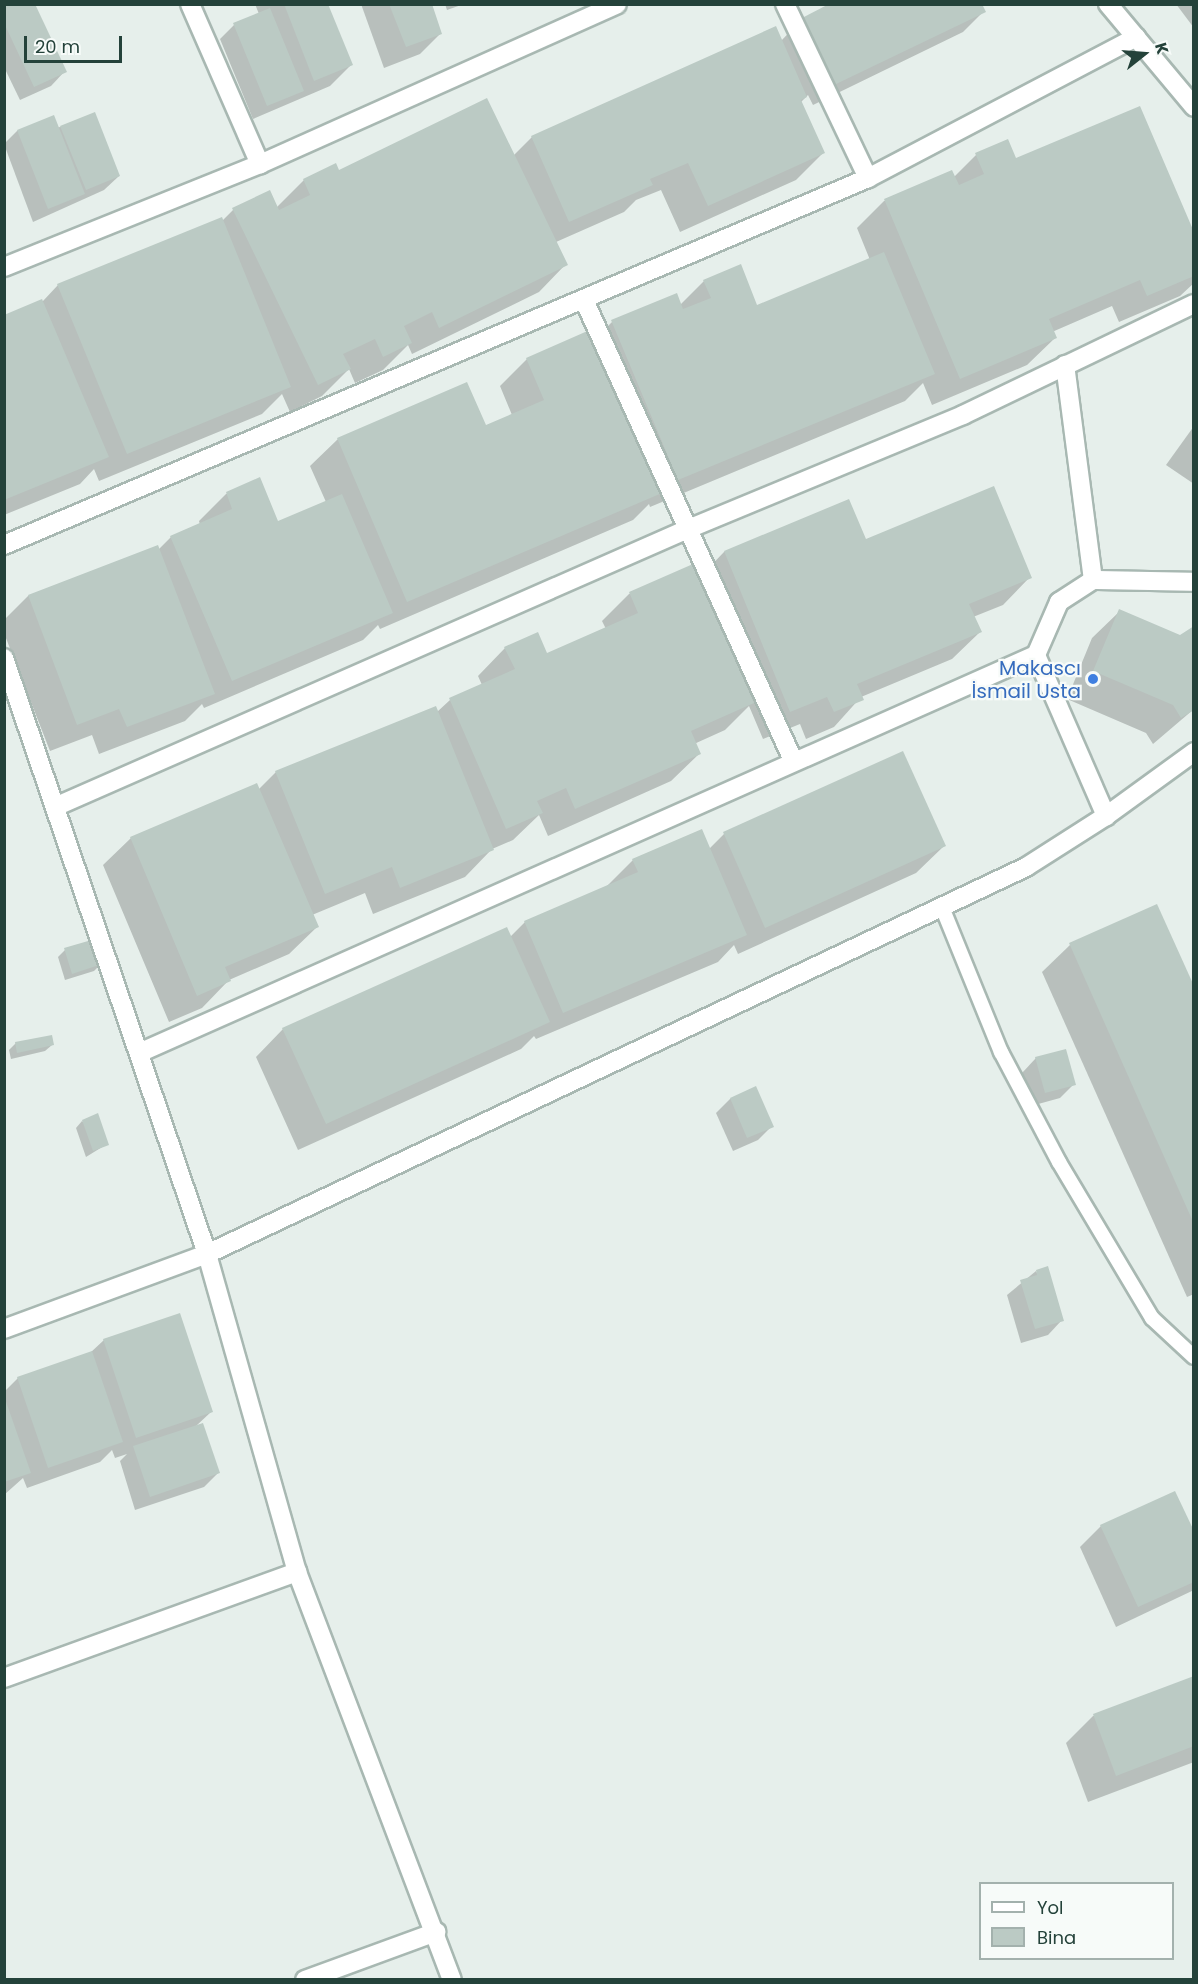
<!DOCTYPE html>
<meta charset="utf-8">
<style>
body{margin:0}
#map{position:relative;width:1198px;height:1984px;overflow:hidden;background:#e6efeb;font-family:Poppins,sans-serif}
div>[style]{position:absolute}
.shadow>*{inset:0;background:#0003}
.building>*{inset:0;background:#bbcac4}
.roads{filter:drop-shadow(2px 0 #a8b8b2) drop-shadow(-2px 0 #a8b8b2) drop-shadow(0 2px #a8b8b2) drop-shadow(0 -2px #a8b8b2)}
.service>*{height:14px;margin:-7px;padding:0 7px;transform-origin:7px;border-radius:7px;background:#fff}
.minor>*{height:18px;margin:-9px;padding:0 9px;transform-origin:9px;border-radius:9px;background:#fff}
.tertiary>*{height:18px;margin:-9px;padding:0 9px;transform-origin:9px;border-radius:9px;background:#fff}
.dots>*{width:16px;height:16px;translate:-50% -50%;box-sizing:border-box;border:3px solid #f7fbf9;border-radius:50%}
span{translate:-50% -50%;white-space:nowrap;text-align:center;line-height:1.15;-webkit-text-stroke:4.5px #f7fbf9;paint-order:stroke}
.shop-label{font-size:20px;color:#366cbe}
.right{translate:-100% -50%;text-align:right}
.frame{position:absolute;inset:0;border:6px solid #24423a;pointer-events:none}
.legend{position:absolute;left:979px;top:1882px;width:195px;height:78px;box-sizing:border-box;background:#f7fbf9;border:2px solid #a3b1ad;margin:0;padding:8px 10px;list-style:none;font-size:18px;color:#24423a}
.legend li{display:flex;align-items:center;gap:12px;height:30px}
.legend b{width:30px;border:2px solid #a3b1ad}
.north{position:absolute;left:1114px;top:24px;width:60px;height:60px;-webkit-text-stroke:4px #f7fbf9;paint-order:stroke;rotate:73deg;font-size:16px;font-weight:700;line-height:24px;text-align:center;color:#24423a}
.north::after{content:'';display:block;margin:auto;width:21px;height:27px;background:#24423a;clip-path:polygon(50% 0,100% 100%,50% 72%,0 100%)}
.scale{position:absolute;left:24px;top:36px;width:98px;height:27px;box-sizing:border-box;border:3px solid #24423a;border-top:0;padding-left:8px;font-size:18px;line-height:21px;white-space:nowrap;color:#24423a;-webkit-text-stroke:4px #f7fbf9;paint-order:stroke}
</style>
<div id="map">
<div class="shadow">
<i style="clip-path:polygon(4px 4px,65px 71px,51px 86px,20px 100px,4px 67px)"></i>
<i style="clip-path:polygon(255px 4px,327px 4px,351px 65px,330px 86px,253px 119px,220px 39px,234px 25px,259px 14px)"></i>
<i style="clip-path:polygon(361px 4px,430px 4px,441px 33px,420px 54px,384px 68px)"></i>
<i style="clip-path:polygon(445px 4px,464px 4px,447px 10px)"></i>
<i style="clip-path:polygon(832px 4px,984px 11px,963px 32px,813px 105px,808px 95px,801px 102px,823px 153px,796px 180px,680px 232px,661px 190px,636px 200px,624px 212px,556px 242px,566px 264px,539px 292px,412px 354px,408px 345px,383px 370px,355px 383px,349px 369px,322px 396px,290px 412px,282px 394px,262px 414px,99px 481px,94px 469px,80px 484px,4px 515px,4px 316px,43px 301px,58px 285px,222px 221px,233px 210px,277px 207px,304px 180px,338px 172px,514px 155px,532px 137px,781px 41px,802px 19px)"></i>
<i style="clip-path:polygon(1176px 4px,1194px 4px,1194px 28px)"></i>
<i style="clip-path:polygon(61px 127px,119px 176px,104px 190px,33px 222px,4px 144px,17px 131px)"></i>
<i style="clip-path:polygon(1007px 141px,1016px 160px,1194px 236px,1194px 283px,1180px 296px,1119px 322px,1112px 306px,1052px 332px,1055px 338px,1027px 365px,932px 405px,923px 383px,905px 401px,650px 507px,649px 504px,633px 520px,380px 629px,378px 625px,363px 640px,204px 708px,202px 704px,185px 721px,99px 754px,92px 735px,50px 751px,4px 633px,4px 620px,28px 596px,158px 550px,171px 537px,200px 525px,199px 521px,226px 494px,260px 479px,277px 523px,326px 502px,310px 466px,338px 439px,485px 427px,512px 415px,500px 386px,527px 359px,595px 339px,612px 322px,680px 305px,704px 281px,756px 307px,870px 260px,857px 228px,884px 201px,952px 172px,954px 177px,976px 155px)"></i>
<i style="clip-path:polygon(1194px 426px,1194px 484px,1166px 465px)"></i>
<i style="clip-path:polygon(848px 501px,865px 541px,1030px 577px,1003px 605px,973px 617px,980px 632px,952px 659px,861px 697px,834px 727px,806px 739px,800px 724px,763px 739px,749px 706px,725px 730px,694px 744px,699px 754px,671px 781px,548px 836px,539px 815px,513px 840px,492px 849px,465px 877px,373px 914px,365px 893px,312px 915px,317px 927px,289px 954px,229px 980px,202px 1008px,169px 1022px,103px 865px,131px 838px,259px 789px,276px 772px,437px 712px,450px 700px,482px 685px,478px 676px,505px 648px,547px 655px,606px 629px,602px 621px,629px 594px,692px 566px,698px 579px,724px 552px)"></i>
<i style="clip-path:polygon(1120px 611px,1180px 637px,1194px 709px,1153px 744px,1146px 733px,1067px 699px,1092px 638px)"></i>
<i style="clip-path:polygon(902px 753px,944px 846px,916px 873px,738px 954px,734px 945px,718px 962px,536px 1039px,534px 1036px,521px 1049px,298px 1150px,256px 1057px,283px 1029px,510px 937px,525px 922px,605px 888px,633px 860px,709px 849px,724px 834px)"></i>
<i style="clip-path:polygon(1156px 906px,1194px 990px,1194px 1294px,1187px 1297px,1042px 972px,1070px 945px)"></i>
<i style="clip-path:polygon(65px 950px,101px 964px,94px 971px,65px 980px,58px 957px)"></i>
<i style="clip-path:polygon(16px 1043px,52px 1045px,45px 1051px,11px 1059px,9px 1050px)"></i>
<i style="clip-path:polygon(1036px 1058px,1074px 1084px,1060px 1098px,1031px 1106px,1022px 1073px)"></i>
<i style="clip-path:polygon(755px 1088px,772px 1126px,758px 1140px,733px 1151px,716px 1113px,730px 1099px)"></i>
<i style="clip-path:polygon(82px 1121px,107px 1144px,86px 1157px,76px 1128px)"></i>
<i style="clip-path:polygon(1036px 1271px,1062px 1320px,1048px 1335px,1021px 1343px,1007px 1295px)"></i>
<i style="clip-path:polygon(104px 1340px,211px 1412px,196px 1426px,218px 1473px,204px 1487px,135px 1510px,120px 1461px,127px 1454px,115px 1458px,112px 1450px,100px 1462px,27px 1488px,23px 1478px,4px 1495px,4px 1392px,18px 1378px,90px 1353px)"></i>
<i style="clip-path:polygon(1101px 1526px,1194px 1535px,1194px 1590px,1116px 1627px,1080px 1547px)"></i>
<i style="clip-path:polygon(1194px 1677px,1194px 1762px,1088px 1802px,1066px 1743px,1093px 1716px)"></i>
</div>
<div class="building">
<i style="clip-path:polygon(4px 4px,35px 4px,67px 72px,34px 87px,4px 23px)"></i>
<i style="clip-path:polygon(284px 4px,328px 4px,353px 65px,314px 81px)"></i>
<i style="clip-path:polygon(389px 4px,432px 4px,442px 34px,406px 47px)"></i>
<i style="clip-path:polygon(829px 4px,982px 4px,986px 12px,834px 85px,802px 18px)"></i>
<i style="clip-path:polygon(270px 8px,304px 91px,267px 106px,233px 23px)"></i>
<i style="clip-path:polygon(776px 26px,807px 97px,801px 100px,825px 153px,708px 206px,688px 163px,650px 179px,653px 185px,569px 222px,531px 136px)"></i>
<i style="clip-path:polygon(487px 98px,568px 265px,439px 328px,432px 312px,404px 326px,412px 343px,383px 357px,375px 339px,343px 354px,351px 369px,318px 385px,232px 208px,270px 190px,279px 210px,310px 195px,303px 179px,336px 163px,339px 170px)"></i>
<i style="clip-path:polygon(1140px 106px,1194px 232px,1194px 276px,1147px 296px,1140px 280px,1049px 319px,1057px 338px,960px 379px,884px 199px,952px 170px,959px 185px,984px 174px,975px 153px,1008px 139px,1016px 158px)"></i>
<i style="clip-path:polygon(95px 112px,120px 176px,86px 190px,60px 126px)"></i>
<i style="clip-path:polygon(54px 115px,85px 194px,48px 209px,17px 130px)"></i>
<i style="clip-path:polygon(222px 217px,291px 387px,127px 454px,57px 284px)"></i>
<i style="clip-path:polygon(884px 252px,935px 374px,678px 480px,611px 320px,677px 293px,683px 309px,711px 298px,703px 280px,741px 264px,757px 305px)"></i>
<i style="clip-path:polygon(42px 299px,109px 457px,4px 500px,4px 315px)"></i>
<i style="clip-path:polygon(592px 329px,662px 493px,407px 602px,337px 438px,467px 382px,486px 425px,544px 400px,526px 358px)"></i>
<i style="clip-path:polygon(260px 477px,278px 521px,342px 494px,393px 613px,232px 681px,170px 536px,232px 509px,226px 492px)"></i>
<i style="clip-path:polygon(994px 486px,1032px 578px,969px 604px,982px 632px,857px 684px,864px 700px,834px 712px,827px 697px,790px 712px,724px 551px,849px 499px,866px 539px)"></i>
<i style="clip-path:polygon(158px 545px,215px 694px,127px 727px,119px 709px,77px 725px,28px 595px)"></i>
<i style="clip-path:polygon(693px 564px,754px 703px,691px 731px,701px 754px,575px 809px,566px 788px,537px 801px,543px 813px,506px 829px,449px 698px,515px 669px,504px 647px,538px 632px,547px 653px,638px 613px,629px 592px)"></i>
<i style="clip-path:polygon(1119px 609px,1180px 635px,1194px 626px,1194px 710px,1181px 718px,1173px 705px,1093px 671px)"></i>
<i style="clip-path:polygon(436px 706px,494px 850px,400px 888px,392px 867px,325px 894px,275px 771px)"></i>
<i style="clip-path:polygon(903px 751px,946px 846px,765px 928px,723px 832px)"></i>
<i style="clip-path:polygon(257px 783px,319px 927px,225px 967px,231px 981px,197px 996px,130px 837px)"></i>
<i style="clip-path:polygon(702px 829px,747px 935px,563px 1013px,524px 921px,638px 872px,632px 859px)"></i>
<i style="clip-path:polygon(1157px 904px,1194px 986px,1194px 1224px,1069px 943px)"></i>
<i style="clip-path:polygon(507px 927px,550px 1022px,326px 1124px,282px 1028px)"></i>
<i style="clip-path:polygon(95px 939px,102px 964px,72px 974px,64px 948px)"></i>
<i style="clip-path:polygon(52px 1035px,54px 1045px,17px 1053px,15px 1042px)"></i>
<i style="clip-path:polygon(1066px 1049px,1076px 1085px,1045px 1093px,1035px 1057px)"></i>
<i style="clip-path:polygon(756px 1086px,774px 1127px,747px 1138px,730px 1098px)"></i>
<i style="clip-path:polygon(98px 1113px,109px 1145px,93px 1151px,82px 1120px)"></i>
<i style="clip-path:polygon(1048px 1266px,1064px 1321px,1035px 1329px,1020px 1280px,1037px 1275px,1036px 1270px)"></i>
<i style="clip-path:polygon(180px 1313px,213px 1412px,136px 1438px,103px 1339px)"></i>
<i style="clip-path:polygon(92px 1351px,123px 1442px,48px 1468px,17px 1377px)"></i>
<i style="clip-path:polygon(4px 1396px,31px 1473px,4px 1482px)"></i>
<i style="clip-path:polygon(203px 1423px,220px 1473px,150px 1497px,133px 1446px)"></i>
<i style="clip-path:polygon(1175px 1491px,1194px 1531px,1194px 1582px,1138px 1607px,1100px 1525px)"></i>
<i style="clip-path:polygon(1194px 1676px,1194px 1746px,1116px 1776px,1093px 1714px)"></i>
</div>
<div class="roads">
<div class="service">
<i style="left:942px;top:907px;width:157px;rotate:67.9deg"></i>
<i style="left:1001px;top:1052px;width:124px;rotate:62.2deg"></i>
<i style="left:1059px;top:1162px;width:182px;rotate:59.2deg"></i>
<i style="left:1152px;top:1318px;width:57px;rotate:42.9deg"></i>
</div>
<div class="minor">
<i style="left:190px;top:4px;width:175px;rotate:66.4deg"></i>
<i style="left:785px;top:4px;width:193px;rotate:64.5deg"></i>
<i style="left:4px;top:267px;width:276px;rotate:-21.9deg"></i>
<i style="left:260px;top:164px;width:391px;rotate:-24.1deg"></i>
<i style="left:584px;top:300px;width:505px;rotate:65.57deg"></i>
<i style="left:4px;top:545px;width:939px;rotate:-23.01deg"></i>
<i style="left:868px;top:178px;width:303px;rotate:-27.7deg"></i>
<i style="left:1093px;top:580px;width:101px;rotate:1.1deg"></i>
<i style="left:1036px;top:655px;width:176px;rotate:66.5deg"></i>
<i style="left:4px;top:658px;width:630px;rotate:71.19deg"></i>
<i style="left:207px;top:1254px;width:330px;rotate:74.2deg"></i>
<i style="left:297px;top:1572px;width:436px;rotate:69.2deg"></i>
<i style="left:57px;top:806px;width:689px;rotate:-23.7deg"></i>
<i style="left:688px;top:529px;width:298px;rotate:-22.5deg"></i>
<i style="left:963px;top:415px;width:256px;rotate:-25.7deg"></i>
<i style="left:139px;top:1053px;width:981px;rotate:-23.93deg"></i>
<i style="left:1036px;top:655px;width:58px;rotate:-66.5deg"></i>
<i style="left:1059px;top:602px;width:40px;rotate:-32.9deg"></i>
<i style="left:1093px;top:580px;width:217px;rotate:-97.4deg"></i>
<i style="left:4px;top:1329px;width:216px;rotate:-20.3deg"></i>
<i style="left:207px;top:1254px;width:906px;rotate:-25.29deg"></i>
<i style="left:1026px;top:867px;width:95px;rotate:-32.5deg"></i>
<i style="left:1106px;top:816px;width:109px;rotate:-36deg"></i>
<i style="left:4px;top:1678px;width:312px;rotate:-19.9deg"></i>
<i style="left:305px;top:1980px;width:140px;rotate:-20.1deg"></i>
</div>
<div class="tertiary">
<i style="left:1108px;top:4px;width:134px;rotate:50.1deg"></i>
</div>
</div>
<div class="dots">
<i style="left:1093px;top:679px;background:#3f7fe0"></i>
</div>
<div class="shop-label">
<span class="right" style="left:1081px;top:680px">Makascı<br>İsmail Usta</span>
</div>
<div class="frame"></div>
<ul class="legend">
<li><b style="height:8px;background:#fff"></b>Yol</li>
<li><b style="height:16px;background:#bbcac4"></b>Bina</li>
</ul>
<div class="north">K</div>
<div class="scale">20 m</div>
</div>
